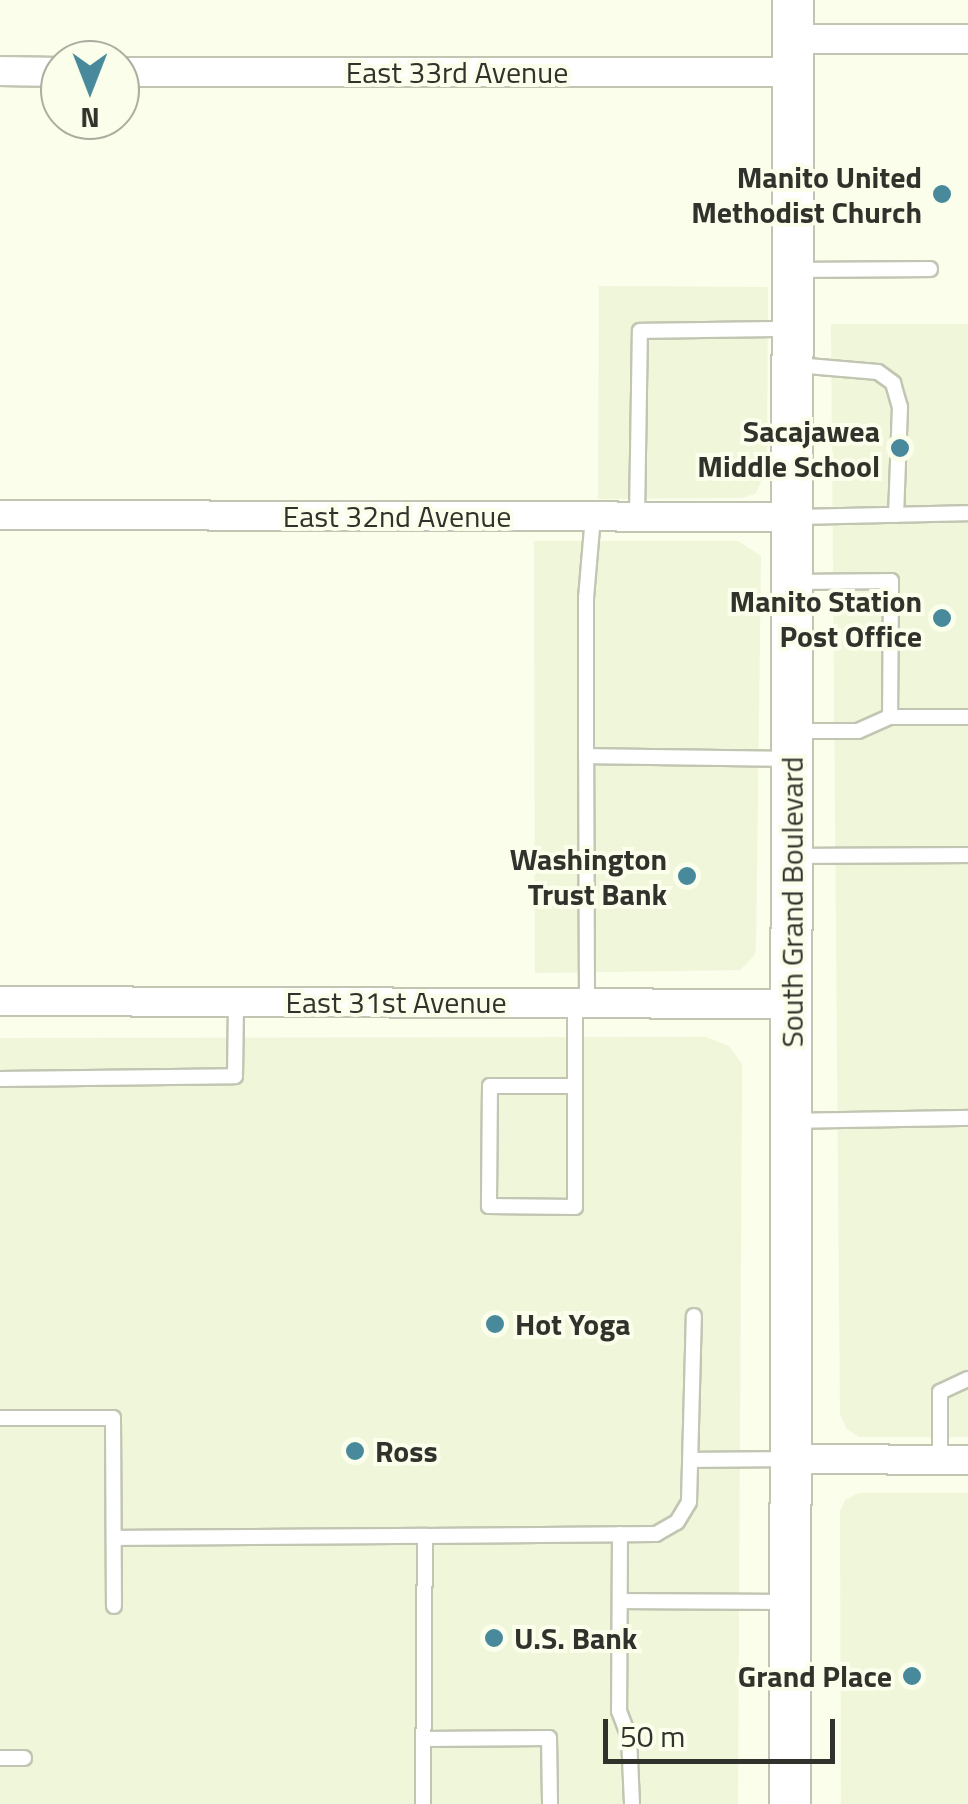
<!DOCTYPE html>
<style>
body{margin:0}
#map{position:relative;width:968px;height:1804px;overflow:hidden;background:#fafeea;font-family:"Titillium Web",sans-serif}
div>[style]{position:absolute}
.built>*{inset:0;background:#eff6da}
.roads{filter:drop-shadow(2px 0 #c1c6b2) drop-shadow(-2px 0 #c1c6b2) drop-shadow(0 2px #c1c6b2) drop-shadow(0 -2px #c1c6b2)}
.lane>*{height:14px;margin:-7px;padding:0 7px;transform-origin:7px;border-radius:7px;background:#fff}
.street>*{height:28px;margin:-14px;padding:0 14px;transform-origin:14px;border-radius:14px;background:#fff}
.secondary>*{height:40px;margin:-20px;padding:0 20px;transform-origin:20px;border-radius:20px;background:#fff}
.dots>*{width:28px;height:28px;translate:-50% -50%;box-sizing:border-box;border:5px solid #fafeea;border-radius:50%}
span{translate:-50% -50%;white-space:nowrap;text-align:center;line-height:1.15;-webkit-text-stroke:8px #fafeea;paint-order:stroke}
.street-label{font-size:30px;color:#30322b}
.poi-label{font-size:30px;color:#30322b;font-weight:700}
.right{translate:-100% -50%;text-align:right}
.left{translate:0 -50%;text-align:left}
.north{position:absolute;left:40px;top:40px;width:100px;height:100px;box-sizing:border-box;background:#fafeea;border:2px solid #a9ac9e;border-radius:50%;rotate:180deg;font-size:28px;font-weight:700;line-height:40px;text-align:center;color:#30322b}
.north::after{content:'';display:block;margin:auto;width:35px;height:45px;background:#488a9b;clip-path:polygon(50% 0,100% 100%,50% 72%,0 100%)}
.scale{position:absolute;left:603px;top:1719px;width:232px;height:45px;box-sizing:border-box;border:5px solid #30322b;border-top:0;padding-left:12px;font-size:30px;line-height:35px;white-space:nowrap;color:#30322b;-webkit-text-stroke:8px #fafeea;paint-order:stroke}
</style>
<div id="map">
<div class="built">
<i style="clip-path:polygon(599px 286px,768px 287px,767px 470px,755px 494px,741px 498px,598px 499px)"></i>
<i style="clip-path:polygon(831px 324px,968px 324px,968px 1437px,859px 1437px,847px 1429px,840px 1415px)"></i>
<i style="clip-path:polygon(534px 541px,738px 541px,761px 556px,756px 946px,755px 955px,740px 970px,535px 973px)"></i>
<i style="clip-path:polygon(706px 1037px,729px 1046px,742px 1064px,738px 1804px,0 1804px,0 1038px)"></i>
<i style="clip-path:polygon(859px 1493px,968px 1493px,968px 1804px,841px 1804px,840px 1512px,845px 1500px)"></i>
</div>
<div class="roads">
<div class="lane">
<i style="left:795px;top:270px;width:135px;rotate:-0.4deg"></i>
<i style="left:796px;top:365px;width:82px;rotate:4.9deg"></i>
<i style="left:878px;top:372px;width:19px;rotate:36deg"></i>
<i style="left:893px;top:383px;width:25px;rotate:74deg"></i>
<i style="left:900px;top:407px;width:108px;rotate:92.1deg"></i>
<i style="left:637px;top:517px;width:186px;rotate:-89.1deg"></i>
<i style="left:640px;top:331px;width:147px;rotate:-0.8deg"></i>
<i style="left:794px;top:517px;width:174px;rotate:-1.3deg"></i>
<i style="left:797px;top:582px;width:94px;rotate:-0.6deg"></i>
<i style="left:891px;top:581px;width:136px;rotate:90.4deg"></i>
<i style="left:793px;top:731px;width:65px"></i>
<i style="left:858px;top:731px;width:35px;rotate:-24deg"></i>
<i style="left:890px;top:717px;width:78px"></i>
<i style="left:586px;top:756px;width:158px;rotate:-90deg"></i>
<i style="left:586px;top:598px;width:81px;rotate:-85.1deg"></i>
<i style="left:794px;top:856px;width:174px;rotate:-0.3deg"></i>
<i style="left:587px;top:1003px;width:247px;rotate:-90.2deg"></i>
<i style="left:586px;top:756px;width:203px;rotate:0.8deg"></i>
<i style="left:0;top:1079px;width:235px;rotate:-0.7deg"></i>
<i style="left:235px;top:1076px;width:74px;rotate:-89.2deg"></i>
<i style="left:574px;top:1086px;width:84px;rotate:180deg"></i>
<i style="left:490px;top:1086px;width:120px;rotate:90.5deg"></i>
<i style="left:489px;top:1206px;width:86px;rotate:0.7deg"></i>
<i style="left:575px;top:1207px;width:204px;rotate:-90deg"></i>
<i style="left:792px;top:1121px;width:176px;rotate:-1deg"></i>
<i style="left:0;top:1418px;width:113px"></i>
<i style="left:113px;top:1418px;width:188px;rotate:89.7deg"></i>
<i style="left:691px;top:1460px;width:94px;rotate:-0.6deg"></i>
<i style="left:940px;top:1460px;width:68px;rotate:-90deg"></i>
<i style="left:940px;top:1392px;width:31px;rotate:-25deg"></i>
<i style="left:620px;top:1534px;width:177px;rotate:90.3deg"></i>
<i style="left:619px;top:1711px;width:28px;rotate:69deg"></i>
<i style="left:629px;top:1737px;width:67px;rotate:87.4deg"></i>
<i style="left:114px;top:1538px;width:311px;rotate:-0.4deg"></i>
<i style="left:620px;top:1601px;width:165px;rotate:0.3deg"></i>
<i style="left:423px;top:1739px;width:126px;rotate:-0.5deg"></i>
<i style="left:549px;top:1738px;width:66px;rotate:89.1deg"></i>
<i style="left:0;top:1758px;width:24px"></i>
<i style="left:423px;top:1804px;width:268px;rotate:-89.6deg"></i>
<i style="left:425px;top:1536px;width:231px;rotate:-0.5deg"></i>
<i style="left:656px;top:1534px;width:24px;rotate:-30deg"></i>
<i style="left:677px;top:1522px;width:23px;rotate:-59deg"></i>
<i style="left:689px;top:1502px;width:186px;rotate:-88.5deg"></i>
</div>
<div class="street">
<i style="left:793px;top:39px;width:175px"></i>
<i style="left:0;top:71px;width:60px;rotate:1deg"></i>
<i style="left:120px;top:72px;width:673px"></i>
<i style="left:0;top:515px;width:793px;rotate:0.14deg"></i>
<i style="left:0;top:1001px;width:792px;rotate:0.22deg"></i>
<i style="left:792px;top:1459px;width:176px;rotate:0.3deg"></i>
</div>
<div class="secondary">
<i style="left:790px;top:1804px;width:1804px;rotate:-89.9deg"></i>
</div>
</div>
<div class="dots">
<i style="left:942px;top:194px;background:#488a9b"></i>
<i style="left:900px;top:448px;background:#488a9b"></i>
<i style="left:942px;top:618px;background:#488a9b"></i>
<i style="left:687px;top:876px;background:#488a9b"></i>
<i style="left:495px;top:1324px;background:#488a9b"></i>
<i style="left:355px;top:1451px;background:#488a9b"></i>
<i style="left:494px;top:1638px;background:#488a9b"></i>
<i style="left:912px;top:1676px;background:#488a9b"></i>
</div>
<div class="street-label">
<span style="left:457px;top:72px">East 33rd Avenue</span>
<span style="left:397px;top:516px">East 32nd Avenue</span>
<span style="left:792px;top:902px;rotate:-90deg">South Grand Boulevard</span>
<span style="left:396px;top:1002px">East 31st Avenue</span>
</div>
<div class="poi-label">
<span class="right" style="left:922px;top:194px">Manito United<br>Methodist Church</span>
<span class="right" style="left:880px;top:448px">Sacajawea<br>Middle School</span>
<span class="right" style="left:922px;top:618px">Manito Station<br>Post Office</span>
<span class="right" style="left:667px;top:876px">Washington<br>Trust Bank</span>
<span class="left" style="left:515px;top:1324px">Hot Yoga</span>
<span class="left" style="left:375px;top:1451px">Ross</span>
<span class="left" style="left:514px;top:1638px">U.S. Bank</span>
<span class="right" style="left:892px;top:1676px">Grand Place</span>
</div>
<div class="north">N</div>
<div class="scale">50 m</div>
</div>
